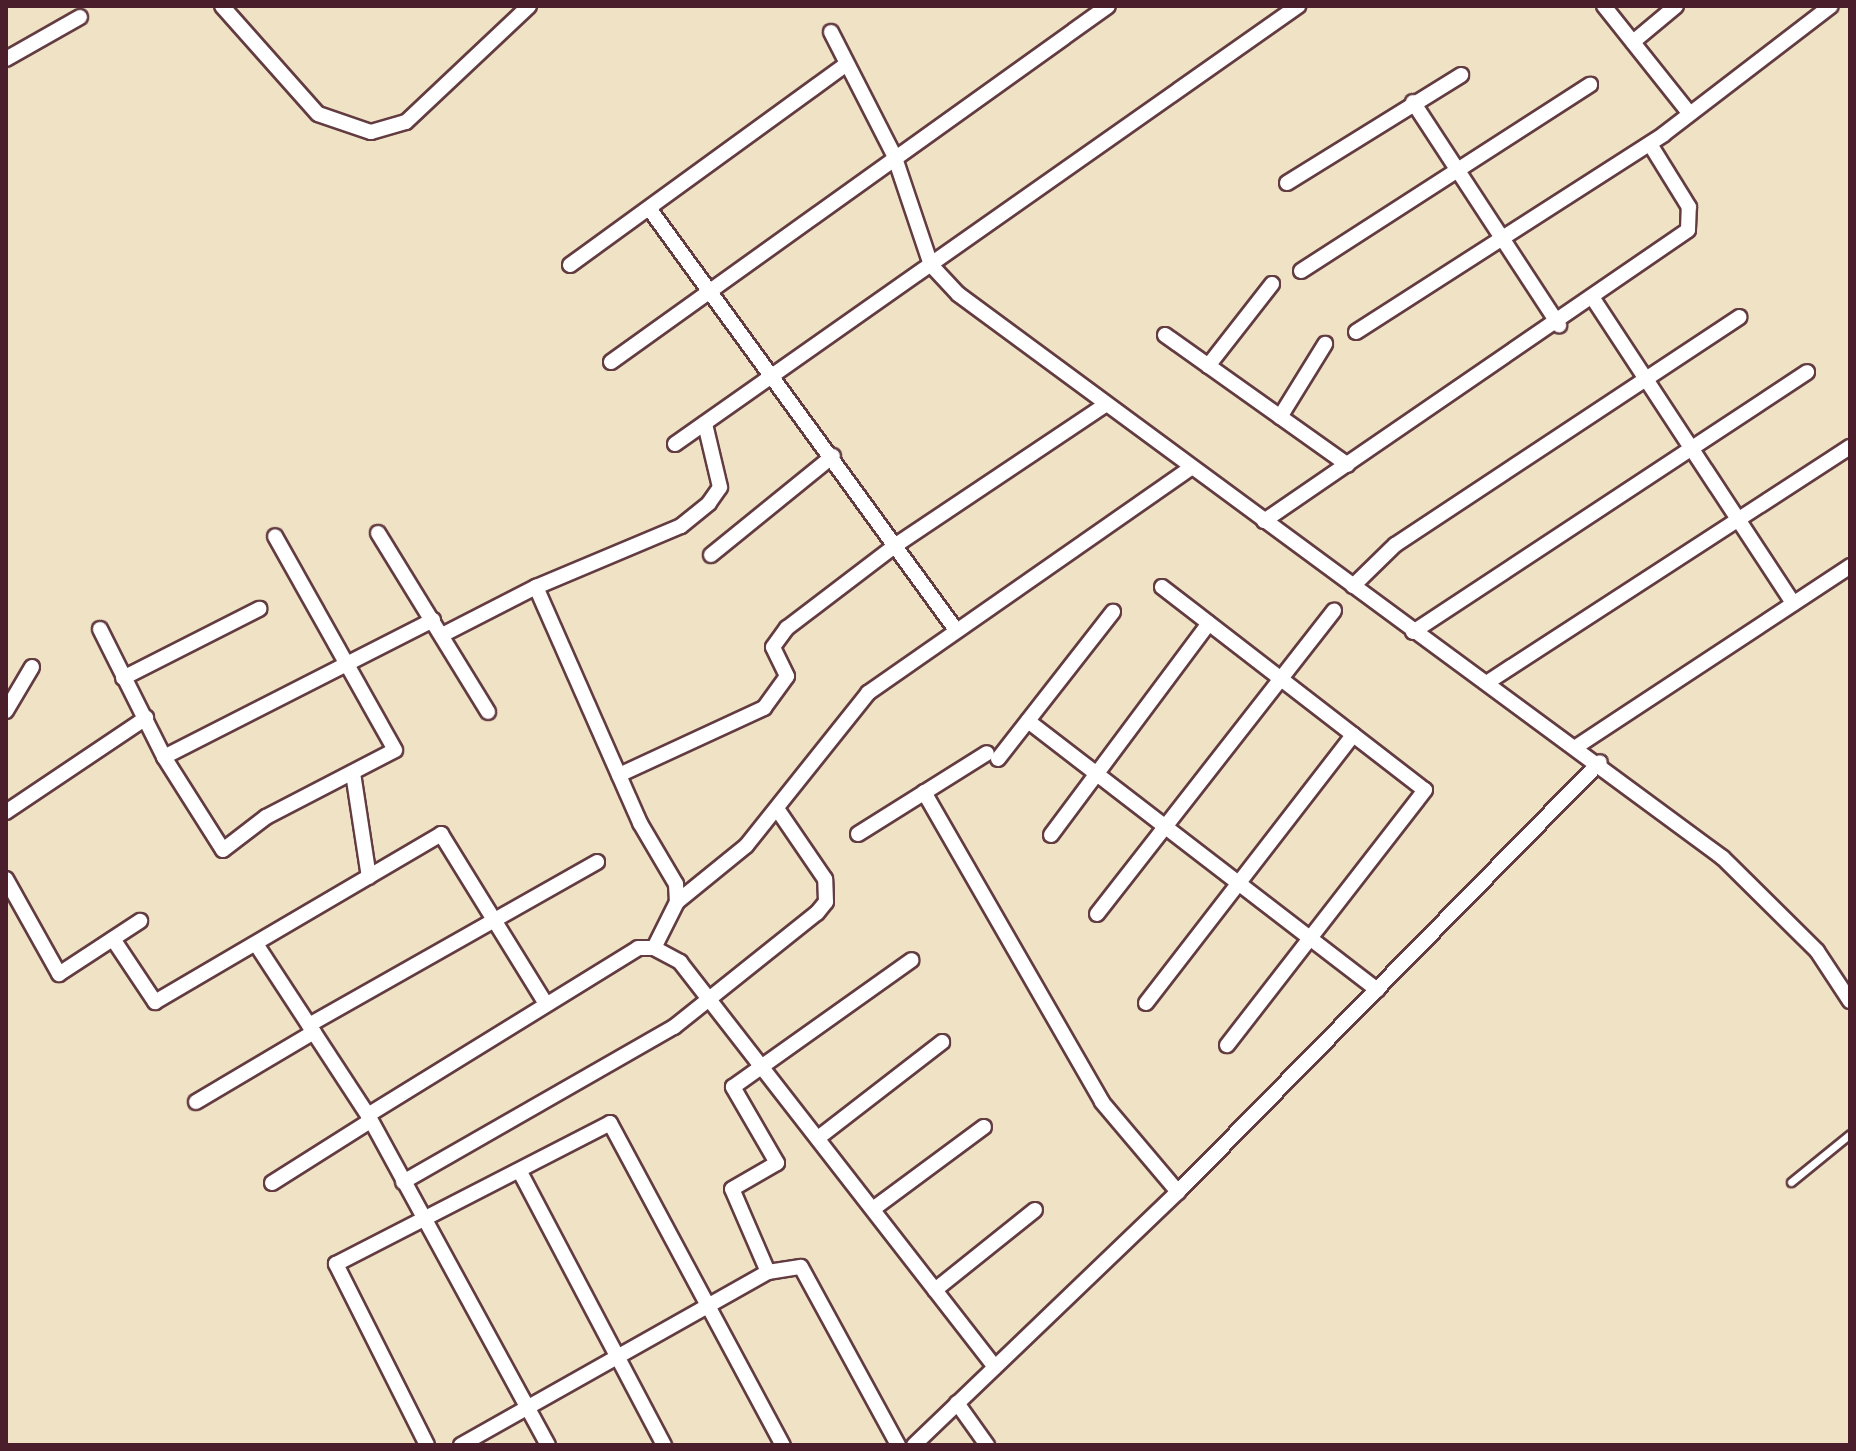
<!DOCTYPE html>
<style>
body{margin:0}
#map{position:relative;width:1856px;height:1451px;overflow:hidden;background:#f0e3c5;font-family:Mali,sans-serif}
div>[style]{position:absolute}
.roads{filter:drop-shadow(2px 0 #633c42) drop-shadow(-2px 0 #633c42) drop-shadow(0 2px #633c42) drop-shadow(0 -2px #633c42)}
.service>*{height:7px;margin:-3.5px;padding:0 3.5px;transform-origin:3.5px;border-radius:3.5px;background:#fff}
.minor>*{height:14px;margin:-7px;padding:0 7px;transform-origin:7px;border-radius:7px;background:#fff}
span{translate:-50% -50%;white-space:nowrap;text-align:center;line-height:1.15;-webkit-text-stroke:7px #fbf7ec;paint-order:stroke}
.frame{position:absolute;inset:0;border:8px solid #4a1f2b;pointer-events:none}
</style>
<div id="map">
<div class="roads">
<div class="service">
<i style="left:1791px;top:1182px;width:76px;rotate:-39.1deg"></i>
</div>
<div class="minor">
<i style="left:222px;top:6px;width:144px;rotate:48.4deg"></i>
<i style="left:318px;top:114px;width:56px;rotate:18.8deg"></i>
<i style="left:371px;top:132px;width:36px;rotate:-16deg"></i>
<i style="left:406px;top:122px;width:169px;rotate:-43.3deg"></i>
<i style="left:1604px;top:6px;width:137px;rotate:51.5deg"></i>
<i style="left:831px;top:32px;width:138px;rotate:62.9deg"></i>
<i style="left:894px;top:155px;width:116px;rotate:71.4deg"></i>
<i style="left:931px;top:265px;width:40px;rotate:47deg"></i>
<i style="left:958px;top:294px;width:950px;rotate:36.4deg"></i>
<i style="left:1723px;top:858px;width:132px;rotate:44.7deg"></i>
<i style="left:1817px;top:951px;width:60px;rotate:56.6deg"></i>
<i style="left:1633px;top:42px;width:56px;rotate:-39.9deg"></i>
<i style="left:6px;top:59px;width:85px;rotate:-29.6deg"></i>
<i style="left:1413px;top:102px;width:267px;rotate:56.8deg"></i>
<i style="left:1287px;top:183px;width:205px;rotate:-31.8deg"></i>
<i style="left:651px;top:211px;width:518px;rotate:53.95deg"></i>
<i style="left:570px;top:265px;width:340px;rotate:-36deg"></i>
<i style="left:1301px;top:271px;width:344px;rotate:-32.8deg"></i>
<i style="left:1594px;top:300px;width:363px;rotate:56.7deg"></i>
<i style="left:1356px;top:332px;width:366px;rotate:-32.7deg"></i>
<i style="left:1664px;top:134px;width:210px;rotate:-37.5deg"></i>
<i style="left:1165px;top:335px;width:224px;rotate:35.4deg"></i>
<i style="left:611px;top:362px;width:611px;rotate:-35.61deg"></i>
<i style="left:1208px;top:366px;width:104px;rotate:-52deg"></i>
<i style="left:1280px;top:417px;width:86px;rotate:-58.3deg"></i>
<i style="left:675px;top:444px;width:762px;rotate:-35.11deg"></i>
<i style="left:1264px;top:521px;width:514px;rotate:-34.46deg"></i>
<i style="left:1688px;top:230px;width:23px;rotate:-88deg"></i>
<i style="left:1689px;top:207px;width:74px;rotate:-121.8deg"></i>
<i style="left:378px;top:533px;width:210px;rotate:58.4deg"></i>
<i style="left:711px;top:555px;width:157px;rotate:-39.1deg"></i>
<i style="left:1353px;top:586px;width:59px;rotate:-44.3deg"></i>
<i style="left:1395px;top:545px;width:413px;rotate:-33.5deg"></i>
<i style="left:536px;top:587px;width:157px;rotate:-22.8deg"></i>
<i style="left:681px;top:526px;width:36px;rotate:-39deg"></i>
<i style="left:709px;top:503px;width:19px;rotate:-55deg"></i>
<i style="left:720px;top:487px;width:65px;rotate:-103.4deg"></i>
<i style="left:1162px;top:587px;width:332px;rotate:37.7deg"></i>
<i style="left:1425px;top:790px;width:323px;rotate:127.8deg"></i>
<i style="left:100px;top:629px;width:143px;rotate:63.4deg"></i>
<i style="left:164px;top:757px;width:110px;rotate:57.6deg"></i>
<i style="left:223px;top:850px;width:54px;rotate:-37.5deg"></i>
<i style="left:266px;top:817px;width:145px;rotate:-27.4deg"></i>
<i style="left:395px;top:750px;width:245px;rotate:-119.3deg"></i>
<i style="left:1413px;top:632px;width:472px;rotate:-33.4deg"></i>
<i style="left:442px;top:635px;width:106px;rotate:-27.1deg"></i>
<i style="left:536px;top:587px;width:258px;rotate:66.2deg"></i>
<i style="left:640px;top:823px;width:71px;rotate:59.5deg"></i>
<i style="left:676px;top:884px;width:18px;rotate:87deg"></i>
<i style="left:677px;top:902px;width:51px;rotate:116.6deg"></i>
<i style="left:123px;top:678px;width:153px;rotate:-26.9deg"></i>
<i style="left:1488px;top:682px;width:432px;rotate:-33deg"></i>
<i style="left:6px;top:711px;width:51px;rotate:-59.4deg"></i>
<i style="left:1028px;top:721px;width:441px;rotate:37.6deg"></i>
<i style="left:1579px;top:745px;width:325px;rotate:-33.4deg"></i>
<i style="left:164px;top:757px;width:302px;rotate:-27deg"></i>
<i style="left:998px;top:759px;width:187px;rotate:-52deg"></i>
<i style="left:353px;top:773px;width:105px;rotate:81.3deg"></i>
<i style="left:619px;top:775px;width:160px;rotate:-24.8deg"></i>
<i style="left:764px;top:708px;width:39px;rotate:-54deg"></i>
<i style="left:787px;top:676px;width:32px;rotate:-116deg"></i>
<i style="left:773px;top:647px;width:24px;rotate:-54deg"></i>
<i style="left:787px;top:628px;width:137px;rotate:-37.3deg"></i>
<i style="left:896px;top:545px;width:250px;rotate:-33.8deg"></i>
<i style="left:924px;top:792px;width:357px;rotate:60.1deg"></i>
<i style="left:1102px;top:1102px;width:118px;rotate:49.8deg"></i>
<i style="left:6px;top:812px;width:169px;rotate:-33.9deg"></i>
<i style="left:858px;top:834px;width:152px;rotate:-32.1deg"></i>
<i style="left:1051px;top:835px;width:264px;rotate:-53.3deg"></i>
<i style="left:6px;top:879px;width:109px;rotate:60.8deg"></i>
<i style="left:59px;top:974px;width:97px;rotate:-33.2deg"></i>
<i style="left:677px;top:902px;width:89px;rotate:-39.1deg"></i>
<i style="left:746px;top:846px;width:196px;rotate:-51.4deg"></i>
<i style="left:868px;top:693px;width:393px;rotate:-34.9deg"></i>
<i style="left:1097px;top:914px;width:385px;rotate:-52deg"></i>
<i style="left:113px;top:939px;width:76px;rotate:56.3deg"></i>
<i style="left:155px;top:1002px;width:332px;rotate:-30.4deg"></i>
<i style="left:441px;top:834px;width:200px;rotate:58.3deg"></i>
<i style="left:256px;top:944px;width:204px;rotate:56.8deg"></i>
<i style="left:368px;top:1115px;width:376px;rotate:61.4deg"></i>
<i style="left:1146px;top:1003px;width:339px;rotate:-52.3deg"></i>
<i style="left:309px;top:1025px;width:331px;rotate:-29.5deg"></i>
<i style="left:196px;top:1102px;width:137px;rotate:-30.7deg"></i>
<i style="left:368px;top:1115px;width:317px;rotate:-31.7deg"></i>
<i style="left:638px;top:948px;width:16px"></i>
<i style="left:654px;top:948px;width:30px;rotate:28deg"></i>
<i style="left:680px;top:962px;width:513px;rotate:52.13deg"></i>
<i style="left:818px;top:1138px;width:157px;rotate:-37.7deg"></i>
<i style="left:520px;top:1172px;width:309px;rotate:62.2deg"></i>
<i style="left:403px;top:1182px;width:312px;rotate:-29.8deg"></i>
<i style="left:674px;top:1027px;width:183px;rotate:-38.6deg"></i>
<i style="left:817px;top:913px;width:14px;rotate:-51deg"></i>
<i style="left:826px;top:902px;width:23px;rotate:-92deg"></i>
<i style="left:825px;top:879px;width:83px;rotate:-124.3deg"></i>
<i style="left:272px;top:1183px;width:116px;rotate:-32.3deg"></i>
<i style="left:873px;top:1209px;width:138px;rotate:-36.5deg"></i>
<i style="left:768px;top:1272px;width:90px;rotate:-113.4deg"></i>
<i style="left:732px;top:1189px;width:52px;rotate:-30deg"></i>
<i style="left:777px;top:1163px;width:88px;rotate:-120.1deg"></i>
<i style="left:733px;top:1087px;width:219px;rotate:-35.4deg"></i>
<i style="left:935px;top:1290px;width:128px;rotate:-38.7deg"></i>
<i style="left:957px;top:1403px;width:52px;rotate:54.5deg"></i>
<i style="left:427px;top:1445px;width:203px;rotate:-116.7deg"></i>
<i style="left:336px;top:1264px;width:308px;rotate:-27.2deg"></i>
<i style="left:610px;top:1123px;width:366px;rotate:61.8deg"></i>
<i style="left:461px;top:1445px;width:352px;rotate:-29.4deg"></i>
<i style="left:768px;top:1272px;width:33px;rotate:-9deg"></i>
<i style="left:801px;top:1267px;width:203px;rotate:61.4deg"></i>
<i style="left:914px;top:1445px;width:366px;rotate:-43.8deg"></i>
<i style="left:1178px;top:1192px;width:602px;rotate:-45.54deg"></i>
</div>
</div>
<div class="frame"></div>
</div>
